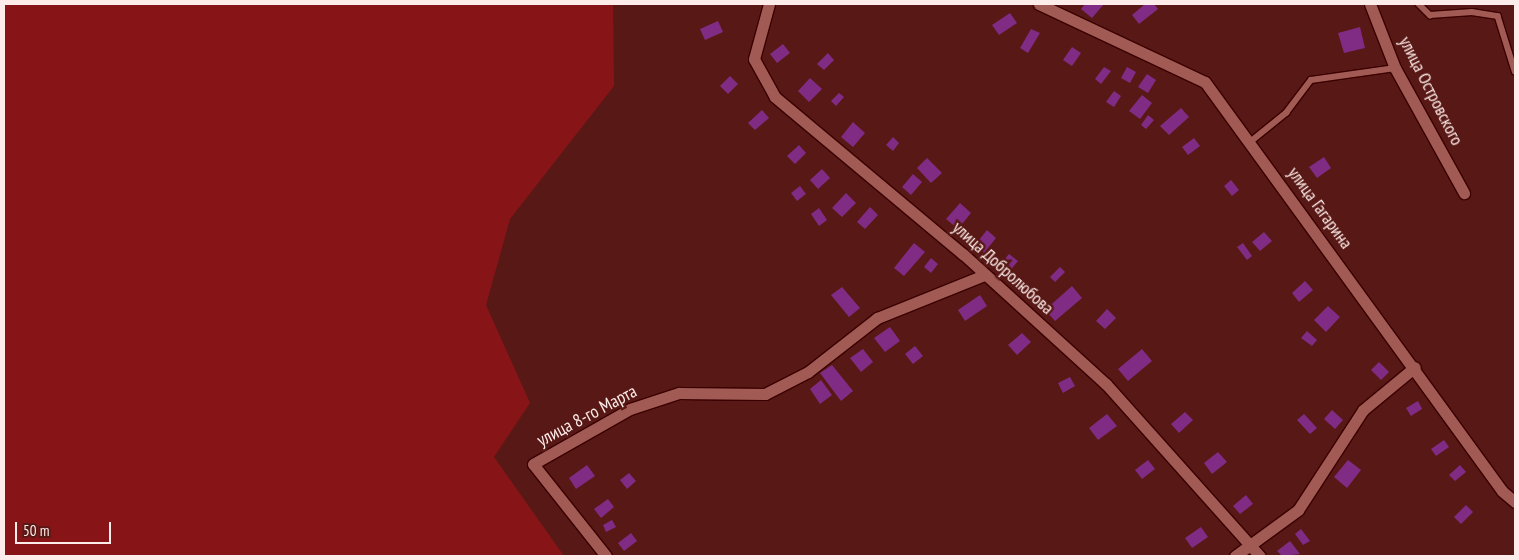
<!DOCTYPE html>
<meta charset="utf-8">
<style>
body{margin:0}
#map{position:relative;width:1519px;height:560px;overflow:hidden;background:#581815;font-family:"PT Sans Narrow",sans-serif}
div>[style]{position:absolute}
.green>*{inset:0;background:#871517}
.building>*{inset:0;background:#812c84}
.roads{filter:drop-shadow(1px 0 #3a0000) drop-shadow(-1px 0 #3a0000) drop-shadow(0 1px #3a0000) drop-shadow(0 -1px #3a0000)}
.service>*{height:5.5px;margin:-2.75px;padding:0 2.75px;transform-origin:2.75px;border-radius:2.75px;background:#a25b54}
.minor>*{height:11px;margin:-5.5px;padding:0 5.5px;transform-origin:5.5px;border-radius:5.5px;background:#a25b54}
span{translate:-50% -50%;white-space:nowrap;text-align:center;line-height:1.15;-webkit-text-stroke:5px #581815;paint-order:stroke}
.street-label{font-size:18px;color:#fdece9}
.frame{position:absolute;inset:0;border:5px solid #fdece9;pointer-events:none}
.scale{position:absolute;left:15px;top:522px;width:96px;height:22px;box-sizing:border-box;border:2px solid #fdece9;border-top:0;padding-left:6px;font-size:15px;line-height:18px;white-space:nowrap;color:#fdece9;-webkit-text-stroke:4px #581815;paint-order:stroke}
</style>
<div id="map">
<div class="green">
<i style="clip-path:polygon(4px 4px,613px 4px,614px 86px,510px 219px,486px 305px,530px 403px,494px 457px,564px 556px,4px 556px)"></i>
</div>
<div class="building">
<i style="clip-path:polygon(1085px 4px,1104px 4px,1092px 18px,1081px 9px)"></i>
<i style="clip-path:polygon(1145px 4px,1154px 4px,1158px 9px,1139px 24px,1132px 15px)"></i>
<i style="clip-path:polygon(1010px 13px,1017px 23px,999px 35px,992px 25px)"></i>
<i style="clip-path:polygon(718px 21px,723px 32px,705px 40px,700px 29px)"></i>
<i style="clip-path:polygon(1360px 27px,1365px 48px,1344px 53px,1338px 33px)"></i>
<i style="clip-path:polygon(1031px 29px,1040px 33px,1028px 53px,1020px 48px)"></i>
<i style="clip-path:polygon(783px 44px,790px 53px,777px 63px,770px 54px)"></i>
<i style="clip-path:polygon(1072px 47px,1081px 53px,1072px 66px,1063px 60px)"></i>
<i style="clip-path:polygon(828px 53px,834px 60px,824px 70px,817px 64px)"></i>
<i style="clip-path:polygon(1104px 67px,1111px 71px,1101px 84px,1095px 79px)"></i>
<i style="clip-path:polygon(1127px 67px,1136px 72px,1130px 83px,1121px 78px)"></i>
<i style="clip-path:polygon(1147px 74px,1156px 80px,1148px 93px,1138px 87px)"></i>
<i style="clip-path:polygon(730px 76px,738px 84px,728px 94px,720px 86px)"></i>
<i style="clip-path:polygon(810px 78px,822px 89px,809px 102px,798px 91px)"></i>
<i style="clip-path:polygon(1114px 91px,1121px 96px,1114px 107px,1106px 102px)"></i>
<i style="clip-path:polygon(839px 93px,844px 97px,836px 106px,831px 101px)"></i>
<i style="clip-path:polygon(1142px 95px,1152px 103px,1140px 119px,1129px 111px)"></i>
<i style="clip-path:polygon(1181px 108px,1189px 117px,1169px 135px,1160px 126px)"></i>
<i style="clip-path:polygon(762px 110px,769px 118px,755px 130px,748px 123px)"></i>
<i style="clip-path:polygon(1148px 115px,1154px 120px,1146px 129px,1141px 125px)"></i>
<i style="clip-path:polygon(853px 122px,865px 133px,853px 147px,841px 137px)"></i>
<i style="clip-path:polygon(893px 137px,899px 143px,893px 151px,886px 145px)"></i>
<i style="clip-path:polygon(1194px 138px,1200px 146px,1188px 155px,1182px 147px)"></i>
<i style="clip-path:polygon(799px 145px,806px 153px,795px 164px,787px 156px)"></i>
<i style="clip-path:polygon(1324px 157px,1331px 168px,1317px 178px,1309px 167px)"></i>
<i style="clip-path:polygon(927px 158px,942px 173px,931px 183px,917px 168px)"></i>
<i style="clip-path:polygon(822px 169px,830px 178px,818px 189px,810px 180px)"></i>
<i style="clip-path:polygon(913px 174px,922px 182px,911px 195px,902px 187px)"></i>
<i style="clip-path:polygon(1231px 180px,1239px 190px,1232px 196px,1224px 186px)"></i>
<i style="clip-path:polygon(800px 186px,806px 194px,797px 201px,791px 193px)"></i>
<i style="clip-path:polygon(846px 193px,856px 203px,842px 217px,832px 208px)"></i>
<i style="clip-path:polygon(960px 203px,971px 213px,958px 229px,946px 219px)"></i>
<i style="clip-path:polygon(870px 207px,878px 215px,865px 229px,857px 222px)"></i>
<i style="clip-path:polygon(819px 208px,827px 220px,819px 226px,811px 214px)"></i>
<i style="clip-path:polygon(987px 230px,996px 238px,984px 253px,975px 245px)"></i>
<i style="clip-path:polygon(1264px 232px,1272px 241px,1260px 251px,1252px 242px)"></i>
<i style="clip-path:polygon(914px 243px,925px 252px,904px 276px,894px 268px)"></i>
<i style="clip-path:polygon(1243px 243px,1252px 256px,1247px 260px,1237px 247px)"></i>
<i style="clip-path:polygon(1009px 254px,1018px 261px,1008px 273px,999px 266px)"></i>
<i style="clip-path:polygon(931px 258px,938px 264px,931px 273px,924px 267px)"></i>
<i style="clip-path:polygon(1060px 267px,1065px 272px,1055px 282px,1050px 277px)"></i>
<i style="clip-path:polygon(1305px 281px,1313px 290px,1299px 302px,1292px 293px)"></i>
<i style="clip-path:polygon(1072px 286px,1082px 298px,1055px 321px,1045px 310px)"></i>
<i style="clip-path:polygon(842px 287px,860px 308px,849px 317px,831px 295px)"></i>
<i style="clip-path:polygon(980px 295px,987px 306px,965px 321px,958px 310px)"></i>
<i style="clip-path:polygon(1328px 306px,1340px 317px,1326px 332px,1314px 320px)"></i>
<i style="clip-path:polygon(1107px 309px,1116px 318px,1105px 329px,1096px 321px)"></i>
<i style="clip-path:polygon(890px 327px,900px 341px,885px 352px,874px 338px)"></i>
<i style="clip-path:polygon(1307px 331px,1317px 340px,1312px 346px,1301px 338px)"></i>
<i style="clip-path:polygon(1022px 333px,1031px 342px,1017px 355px,1008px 345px)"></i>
<i style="clip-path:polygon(915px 346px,923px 356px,913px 364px,905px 354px)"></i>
<i style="clip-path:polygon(863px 349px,873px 362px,861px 372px,850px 358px)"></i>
<i style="clip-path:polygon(1142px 349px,1152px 361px,1128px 381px,1118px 369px)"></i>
<i style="clip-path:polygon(1379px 362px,1389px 372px,1381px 380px,1371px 370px)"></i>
<i style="clip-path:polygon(832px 365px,853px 391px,841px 401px,820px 373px)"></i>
<i style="clip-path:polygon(1070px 377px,1075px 386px,1063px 393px,1058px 383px)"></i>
<i style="clip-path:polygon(821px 380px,832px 395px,820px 404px,810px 389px)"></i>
<i style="clip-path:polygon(1418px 401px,1422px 409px,1411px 416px,1406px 408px)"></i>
<i style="clip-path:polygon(1332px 410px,1343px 420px,1335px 429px,1324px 419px)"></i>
<i style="clip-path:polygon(1185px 412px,1193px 420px,1179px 433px,1171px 424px)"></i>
<i style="clip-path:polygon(1107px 414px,1117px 426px,1098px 440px,1089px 428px)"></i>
<i style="clip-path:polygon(1304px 414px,1317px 428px,1310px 434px,1297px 420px)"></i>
<i style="clip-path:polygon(1444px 440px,1449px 447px,1436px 456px,1431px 449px)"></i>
<i style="clip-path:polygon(1218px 452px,1227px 462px,1212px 474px,1204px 463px)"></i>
<i style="clip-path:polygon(1148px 460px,1155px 469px,1142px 479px,1135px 470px)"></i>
<i style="clip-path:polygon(1348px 460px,1361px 470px,1347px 488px,1334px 477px)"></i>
<i style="clip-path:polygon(587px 465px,595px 476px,576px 489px,569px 478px)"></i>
<i style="clip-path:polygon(1460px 465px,1466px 472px,1455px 481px,1449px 475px)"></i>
<i style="clip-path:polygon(629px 473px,636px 481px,627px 489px,620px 480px)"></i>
<i style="clip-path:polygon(1246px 495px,1253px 504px,1240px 514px,1233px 506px)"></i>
<i style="clip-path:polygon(608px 499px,614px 507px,601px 518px,594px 509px)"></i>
<i style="clip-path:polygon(1466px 505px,1473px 512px,1461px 524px,1454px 517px)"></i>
<i style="clip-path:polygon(612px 520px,616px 527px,606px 532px,603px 525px)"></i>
<i style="clip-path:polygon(1201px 527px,1208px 537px,1192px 548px,1185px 538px)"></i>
<i style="clip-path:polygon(1301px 529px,1310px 541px,1303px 545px,1295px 534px)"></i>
<i style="clip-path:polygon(631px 533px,637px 541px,624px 551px,618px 543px)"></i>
<i style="clip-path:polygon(1290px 541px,1300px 554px,1282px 556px,1277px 551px)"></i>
</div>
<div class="roads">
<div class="service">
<i style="left:1419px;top:4px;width:16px;rotate:45deg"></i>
<i style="left:1430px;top:15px;width:42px;rotate:-4.1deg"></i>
<i style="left:1472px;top:12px;width:26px;rotate:9deg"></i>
<i style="left:1498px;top:16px;width:58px;rotate:72.8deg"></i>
<i style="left:1249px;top:143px;width:48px;rotate:-39deg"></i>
<i style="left:1286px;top:113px;width:41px;rotate:-52.9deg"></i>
<i style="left:1311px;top:80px;width:85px;rotate:-8.1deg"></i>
</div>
<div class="minor">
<i style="left:769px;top:4px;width:57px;rotate:105.3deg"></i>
<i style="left:754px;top:59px;width:43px;rotate:61.1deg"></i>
<i style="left:775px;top:97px;width:245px;rotate:39.9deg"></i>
<i style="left:963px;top:254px;width:193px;rotate:42.3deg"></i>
<i style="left:1106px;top:384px;width:231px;rotate:48.2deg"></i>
<i style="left:1039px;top:4px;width:183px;rotate:25.2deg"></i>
<i style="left:1205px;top:82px;width:505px;rotate:54.01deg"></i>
<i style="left:1502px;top:491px;width:17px;rotate:40deg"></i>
<i style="left:1370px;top:4px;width:69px;rotate:68.7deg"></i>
<i style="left:1395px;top:68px;width:143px;rotate:61.1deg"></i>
<i style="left:606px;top:556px;width:117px;rotate:-128.4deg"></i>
<i style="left:533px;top:464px;width:112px;rotate:-29.6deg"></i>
<i style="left:630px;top:409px;width:52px;rotate:-18.1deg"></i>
<i style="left:679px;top:393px;width:86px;rotate:0.7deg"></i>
<i style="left:765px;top:394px;width:48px;rotate:-27.1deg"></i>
<i style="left:808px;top:372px;width:88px;rotate:-38deg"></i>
<i style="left:877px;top:318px;width:115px;rotate:-21.9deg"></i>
<i style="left:1235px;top:556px;width:78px;rotate:-36.1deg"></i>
<i style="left:1298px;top:510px;width:119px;rotate:-57deg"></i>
<i style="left:1363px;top:410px;width:67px;rotate:-39.6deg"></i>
</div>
</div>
<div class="street-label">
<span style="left:1431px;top:91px;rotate:63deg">улица Островского</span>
<span style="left:1320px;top:208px;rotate:54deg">улица Гагарина</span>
<span style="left:1003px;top:268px;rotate:42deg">улица Добролюбова</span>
<span style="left:587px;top:416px;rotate:-28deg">улица 8-го Марта</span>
</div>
<div class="frame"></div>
<div class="scale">50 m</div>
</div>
